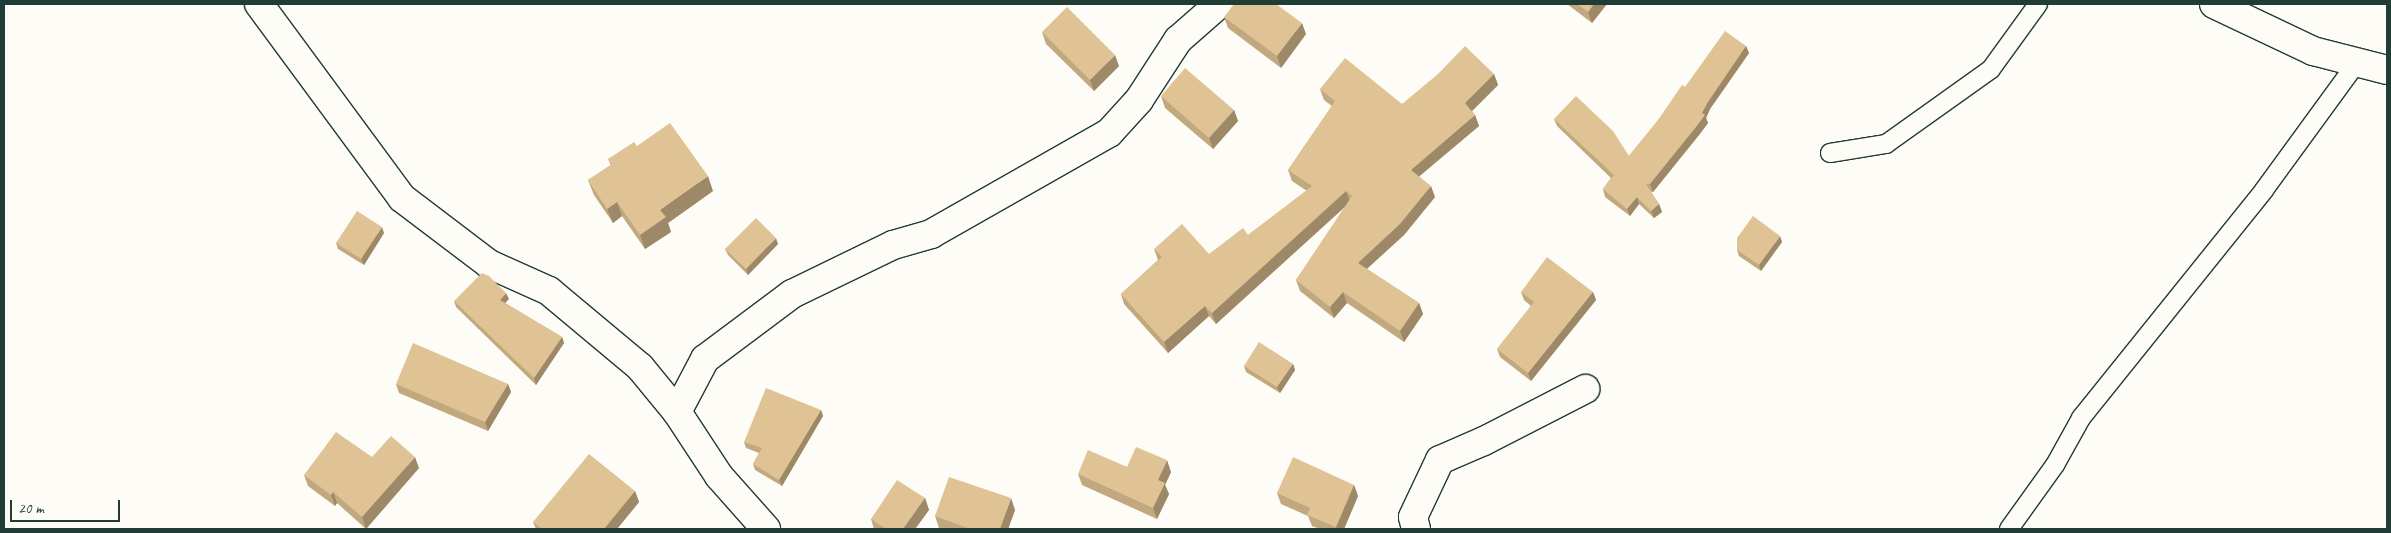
<!DOCTYPE html>
<style>
body{margin:0}
#map{position:relative;width:2391px;height:533px;overflow:hidden;background:#fdfcf7;font-family:Caveat,sans-serif}
div>[style]{position:absolute}
.roads{filter:drop-shadow(1px 0 #1f3d34) drop-shadow(-1px 0 #1f3d34) drop-shadow(0 1px #1f3d34) drop-shadow(0 -1px #1f3d34)}
.lane>*{height:18px;margin:-9px;padding:0 9px;transform-origin:9px;border-radius:9px;background:#fdfcf7}
.street>*{height:28px;margin:-14px;padding:0 14px;transform-origin:14px;border-radius:14px;background:#fdfcf7}
.wall>*{inset:0;background:#c1a87f}
.shaded-wall>*{inset:0;background:#9d8868}
.building>*{inset:0;background:#e0c394}
span{translate:-50% -50%;white-space:nowrap;text-align:center;line-height:1.15;-webkit-text-stroke:5px #fdfcf7;paint-order:stroke}
.frame{position:absolute;inset:0;border:5px solid #1f3d34;pointer-events:none}
.scale{position:absolute;left:10px;top:500px;width:110px;height:22px;box-sizing:border-box;border:2px solid #1f3d34;border-top:0;padding-left:6px;font-size:15px;line-height:18px;white-space:nowrap;color:#1f3d34;-webkit-text-stroke:4px #fdfcf7;paint-order:stroke}
</style>
<div id="map">
<div class="roads">
<div class="lane">
<i style="left:1830px;top:153px;width:57px;rotate:-9.1deg"></i>
<i style="left:1886px;top:144px;width:129px;rotate:-35.5deg"></i>
<i style="left:1991px;top:69px;width:80px;rotate:-54.1deg"></i>
<i style="left:2009px;top:529px;width:79px;rotate:-54.3deg"></i>
<i style="left:2055px;top:465px;width:54px;rotate:-61deg"></i>
<i style="left:2081px;top:418px;width:292px;rotate:-51.2deg"></i>
<i style="left:2264px;top:190px;width:156px;rotate:-53.9deg"></i>
</div>
<div class="street">
<i style="left:259px;top:4px;width:241px;rotate:53.6deg"></i>
<i style="left:402px;top:198px;width:109px;rotate:37.2deg"></i>
<i style="left:489px;top:264px;width:66px;rotate:24.2deg"></i>
<i style="left:549px;top:291px;width:119px;rotate:39.9deg"></i>
<i style="left:640px;top:367px;width:58px;rotate:50.6deg"></i>
<i style="left:677px;top:412px;width:77px;rotate:56.7deg"></i>
<i style="left:719px;top:476px;width:71px;rotate:48.4deg"></i>
<i style="left:2214px;top:4px;width:110px;rotate:25.4deg"></i>
<i style="left:2313px;top:51px;width:76px;rotate:14.4deg"></i>
<i style="left:677px;top:412px;width:60px;rotate:-62.2deg"></i>
<i style="left:705px;top:359px;width:109px;rotate:-36.8deg"></i>
<i style="left:792px;top:294px;width:112px;rotate:-25.9deg"></i>
<i style="left:893px;top:245px;width:40px;rotate:-16deg"></i>
<i style="left:931px;top:234px;width:205px;rotate:-29.6deg"></i>
<i style="left:1109px;top:133px;width:45px;rotate:-47.7deg"></i>
<i style="left:1139px;top:100px;width:72px;rotate:-57deg"></i>
<i style="left:1178px;top:40px;width:55px;rotate:-41.3deg"></i>
<i style="left:1416px;top:529px;width:12px;rotate:-104deg"></i>
<i style="left:1413px;top:517px;width:63px;rotate:-64.7deg"></i>
<i style="left:1440px;top:460px;width:48px;rotate:-23.4deg"></i>
<i style="left:1484px;top:441px;width:114px;rotate:-27.2deg"></i>
</div>
</div>
<div class="wall">
<i style="clip-path:polygon(1567px 4px,1607px 4px,1592px 23px)"></i>
<i style="clip-path:polygon(1224px 17px,1306px 34px,1281px 68px,1228px 28px)"></i>
<i style="clip-path:polygon(1042px 32px,1119px 66px,1094px 91px,1046px 44px)"></i>
<i style="clip-path:polygon(1746px 46px,1749px 53px,1710px 109px,1706px 118px,1708px 123px,1699px 135px,1653px 192px,1651px 192px,1659px 204px,1662px 212px,1654px 218px,1639px 204px,1630px 216px,1605px 197px,1603px 189px,1611px 178px,1557px 126px,1554px 119px,1629px 156px,1685px 87px)"></i>
<i style="clip-path:polygon(1494px 74px,1498px 85px,1472px 111px,1475px 115px,1479px 126px,1419px 176px,1435px 197px,1404px 235px,1367px 269px,1419px 303px,1423px 314px,1404px 342px,1347px 303px,1334px 318px,1300px 291px,1296px 280px,1345px 207px,1216px 324px,1209px 316px,1168px 353px,1124px 304px,1121px 294px,1158px 260px,1154px 249px,1209px 254px,1248px 235px,1307px 191px,1292px 181px,1288px 170px,1332px 106px,1324px 100px,1320px 89px,1402px 104px)"></i>
<i style="clip-path:polygon(1161px 96px,1234px 110px,1238px 121px,1213px 149px,1165px 108px)"></i>
<i style="clip-path:polygon(637px 146px,713px 191px,668px 223px,671px 232px,645px 249px,622px 216px,613px 223px,594px 195px,588px 180px,611px 165px,608px 159px)"></i>
<i style="clip-path:polygon(384px 233px,364px 265px,338px 249px,336px 243px)"></i>
<i style="clip-path:polygon(1782px 242px,1761px 271px,1739px 256px,1737px 250px)"></i>
<i style="clip-path:polygon(778px 244px,748px 275px,728px 255px,725px 249px)"></i>
<i style="clip-path:polygon(1521px 292px,1593px 292px,1596px 300px,1531px 381px,1500px 357px,1497px 349px,1531px 306px,1524px 300px)"></i>
<i style="clip-path:polygon(509px 299px,505px 303px,562px 337px,564px 343px,536px 385px,456px 307px,454px 301px)"></i>
<i style="clip-path:polygon(1293px 364px,1295px 370px,1280px 393px,1246px 372px,1244px 366px)"></i>
<i style="clip-path:polygon(396px 384px,508px 384px,511px 392px,488px 431px,399px 393px)"></i>
<i style="clip-path:polygon(821px 410px,823px 416px,782px 486px,755px 470px,753px 464px,759px 453px,746px 448px,744px 442px)"></i>
<i style="clip-path:polygon(372px 457px,419px 468px,366px 529px,337px 503px,335px 506px,308px 486px,304px 475px)"></i>
<i style="clip-path:polygon(1127px 467px,1171px 472px,1165px 485px,1169px 494px,1157px 519px,1082px 485px,1078px 474px)"></i>
<i style="clip-path:polygon(1354px 485px,1358px 496px,1344px 529px,1320px 529px,1312px 526px,1308px 516px,1281px 504px,1277px 493px)"></i>
<i style="clip-path:polygon(635px 491px,639px 502px,617px 529px,536px 529px,533px 522px)"></i>
<i style="clip-path:polygon(925px 498px,929px 510px,915px 529px,874px 529px,871px 519px)"></i>
<i style="clip-path:polygon(1015px 510px,1008px 529px,943px 529px,939px 528px,935px 516px)"></i>
</div>
<div class="shaded-wall">
<i style="clip-path:polygon(1594px 4px,1607px 4px,1592px 23px,1588px 12px)"></i>
<i style="clip-path:polygon(1302px 23px,1306px 34px,1281px 68px,1277px 56px)"></i>
<i style="clip-path:polygon(1746px 46px,1749px 53px,1710px 109px,1706px 118px,1708px 123px,1699px 135px,1653px 192px,1650px 184px)"></i>
<i style="clip-path:polygon(1115px 55px,1119px 66px,1094px 91px,1090px 80px)"></i>
<i style="clip-path:polygon(1494px 74px,1498px 85px,1469px 114px,1465px 103px)"></i>
<i style="clip-path:polygon(1234px 110px,1238px 121px,1213px 149px,1209px 138px)"></i>
<i style="clip-path:polygon(1475px 115px,1479px 126px,1415px 180px,1411px 170px)"></i>
<i style="clip-path:polygon(708px 176px,713px 191px,668px 223px,671px 232px,645px 249px,640px 235px,660px 210px)"></i>
<i style="clip-path:polygon(1431px 186px,1435px 197px,1404px 235px,1362px 273px,1358px 263px)"></i>
<i style="clip-path:polygon(1346px 191px,1350px 202px,1216px 324px,1212px 313px)"></i>
<i style="clip-path:polygon(1637px 197px,1639px 204px,1630px 216px,1627px 209px)"></i>
<i style="clip-path:polygon(617px 202px,622px 216px,613px 223px,607px 209px)"></i>
<i style="clip-path:polygon(1659px 204px,1662px 212px,1654px 218px,1651px 211px)"></i>
<i style="clip-path:polygon(382px 227px,384px 233px,364px 265px,361px 259px)"></i>
<i style="clip-path:polygon(1780px 236px,1782px 242px,1761px 271px,1759px 265px)"></i>
<i style="clip-path:polygon(776px 238px,778px 244px,748px 275px,746px 269px)"></i>
<i style="clip-path:polygon(1343px 292px,1347px 303px,1334px 318px,1330px 307px)"></i>
<i style="clip-path:polygon(1593px 292px,1596px 300px,1531px 381px,1528px 373px)"></i>
<i style="clip-path:polygon(506px 293px,509px 299px,502px 306px,500px 300px)"></i>
<i style="clip-path:polygon(1419px 303px,1423px 314px,1404px 342px,1400px 331px)"></i>
<i style="clip-path:polygon(1205px 306px,1209px 316px,1168px 353px,1164px 342px)"></i>
<i style="clip-path:polygon(562px 337px,564px 343px,536px 385px,534px 378px)"></i>
<i style="clip-path:polygon(1293px 364px,1295px 370px,1280px 393px,1277px 387px)"></i>
<i style="clip-path:polygon(508px 384px,511px 392px,488px 431px,485px 422px)"></i>
<i style="clip-path:polygon(821px 410px,823px 416px,782px 486px,779px 480px)"></i>
<i style="clip-path:polygon(415px 457px,419px 468px,366px 529px,362px 517px)"></i>
<i style="clip-path:polygon(1167px 460px,1171px 472px,1165px 485px,1169px 494px,1157px 519px,1153px 508px,1158px 480px)"></i>
<i style="clip-path:polygon(1354px 485px,1358px 496px,1344px 529px,1337px 529px,1336px 527px)"></i>
<i style="clip-path:polygon(635px 491px,639px 502px,617px 529px,604px 529px)"></i>
<i style="clip-path:polygon(333px 492px,337px 503px,335px 506px,331px 495px)"></i>
<i style="clip-path:polygon(925px 498px,929px 510px,915px 529px,903px 529px)"></i>
<i style="clip-path:polygon(1011px 498px,1015px 510px,1008px 529px,1000px 529px)"></i>
</div>
<div class="building">
<i style="clip-path:polygon(1234px 4px,1276px 4px,1302px 23px,1277px 56px,1224px 17px)"></i>
<i style="clip-path:polygon(1577px 4px,1594px 4px,1588px 12px)"></i>
<i style="clip-path:polygon(1067px 7px,1115px 55px,1090px 80px,1042px 32px)"></i>
<i style="clip-path:polygon(1725px 31px,1746px 46px,1708px 102px,1702px 113px,1705px 115px,1696px 127px,1650px 184px,1646px 184px,1659px 204px,1651px 211px,1637px 197px,1627px 209px,1603px 189px,1614px 175px,1554px 119px,1576px 96px,1613px 131px,1629px 156px,1658px 120px,1682px 85px,1685px 87px)"></i>
<i style="clip-path:polygon(1465px 46px,1494px 74px,1465px 103px,1475px 115px,1411px 170px,1431px 186px,1400px 224px,1358px 263px,1419px 303px,1400px 331px,1343px 292px,1330px 307px,1296px 280px,1352px 196px,1346px 191px,1212px 313px,1205px 306px,1164px 342px,1121px 294px,1162px 257px,1154px 249px,1182px 224px,1209px 254px,1243px 228px,1248px 235px,1312px 186px,1288px 170px,1335px 101px,1320px 89px,1345px 58px,1402px 104px,1438px 74px)"></i>
<i style="clip-path:polygon(1185px 68px,1234px 110px,1209px 138px,1161px 96px)"></i>
<i style="clip-path:polygon(670px 123px,708px 176px,660px 210px,666px 217px,640px 235px,617px 202px,607px 209px,588px 180px,612px 164px,608px 159px,634px 142px,637px 146px)"></i>
<i style="clip-path:polygon(357px 211px,382px 227px,361px 259px,336px 243px)"></i>
<i style="clip-path:polygon(1753px 216px,1780px 236px,1759px 265px,1737px 250px,1737px 238px)"></i>
<i style="clip-path:polygon(756px 218px,776px 238px,746px 269px,725px 249px)"></i>
<i style="clip-path:polygon(1547px 257px,1593px 292px,1528px 373px,1497px 349px,1534px 302px,1521px 292px)"></i>
<i style="clip-path:polygon(482px 273px,489px 276px,506px 293px,500px 300px,562px 337px,534px 378px,454px 301px)"></i>
<i style="clip-path:polygon(1259px 342px,1293px 364px,1277px 387px,1244px 366px)"></i>
<i style="clip-path:polygon(413px 343px,508px 384px,485px 422px,396px 384px)"></i>
<i style="clip-path:polygon(766px 388px,821px 410px,779px 480px,753px 464px,762px 448px,744px 442px)"></i>
<i style="clip-path:polygon(336px 432px,372px 457px,391px 436px,415px 457px,362px 517px,333px 492px,331px 495px,304px 475px)"></i>
<i style="clip-path:polygon(1136px 447px,1167px 460px,1158px 480px,1165px 483px,1153px 508px,1078px 474px,1088px 450px,1127px 467px)"></i>
<i style="clip-path:polygon(589px 454px,635px 491px,604px 529px,542px 529px,533px 522px)"></i>
<i style="clip-path:polygon(1293px 457px,1354px 485px,1336px 527px,1307px 515px,1310px 508px,1277px 493px)"></i>
<i style="clip-path:polygon(949px 477px,1011px 498px,1000px 529px,970px 529px,935px 516px)"></i>
<i style="clip-path:polygon(897px 480px,925px 498px,903px 529px,886px 529px,871px 519px)"></i>
</div>
<div class="frame"></div>
<div class="scale">20 m</div>
</div>
